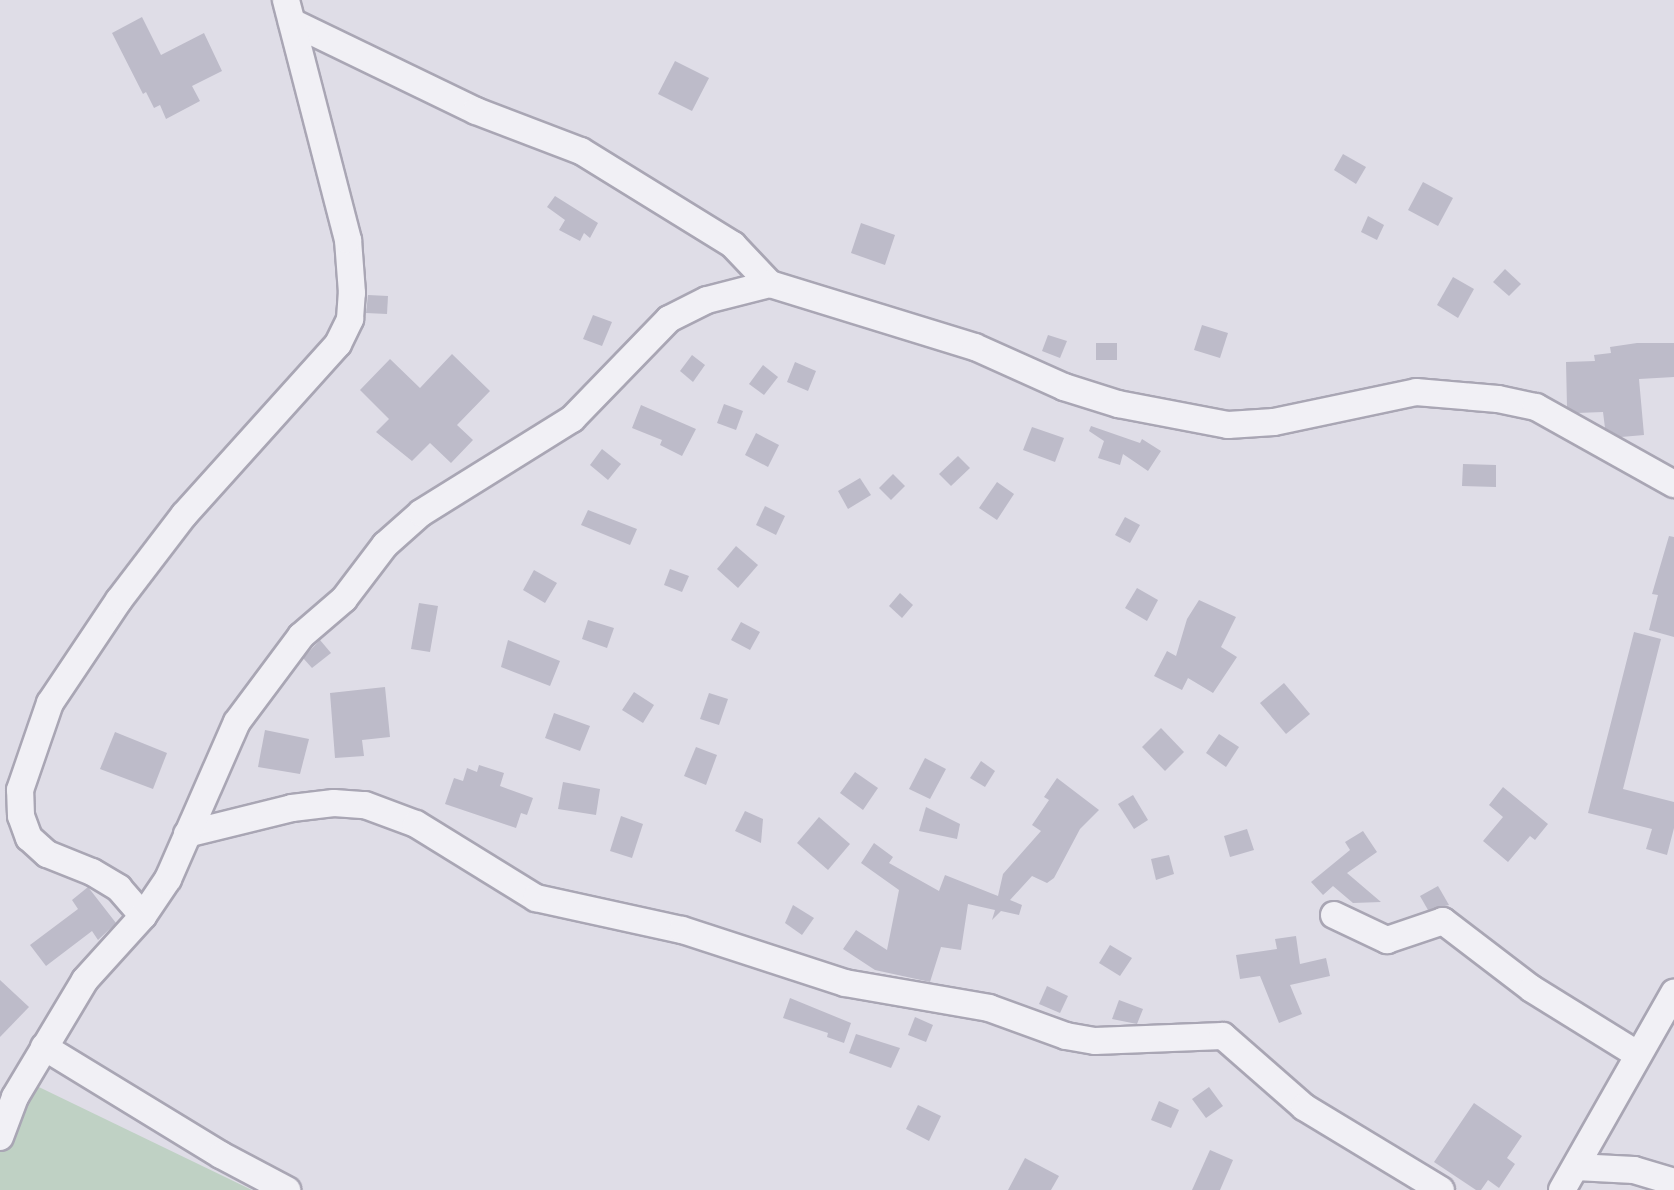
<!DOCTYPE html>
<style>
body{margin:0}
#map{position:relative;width:1674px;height:1190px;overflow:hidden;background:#dfdde7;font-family:"Work Sans",sans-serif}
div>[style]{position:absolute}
.green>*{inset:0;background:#bfd1c4}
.building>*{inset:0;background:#bdbbc9}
.roads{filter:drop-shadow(2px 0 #a9a6b4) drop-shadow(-2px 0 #a9a6b4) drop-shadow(0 2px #a9a6b4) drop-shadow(0 -2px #a9a6b4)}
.minor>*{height:26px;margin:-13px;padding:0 13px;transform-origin:13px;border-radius:13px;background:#f1f0f5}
span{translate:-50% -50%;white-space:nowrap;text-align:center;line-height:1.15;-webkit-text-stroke:4.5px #eeecf5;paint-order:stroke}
</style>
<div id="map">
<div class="green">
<i style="clip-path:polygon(14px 1075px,252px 1190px,0 1190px,0 1109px)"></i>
</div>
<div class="building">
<i style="clip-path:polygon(142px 17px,161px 55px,204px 33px,222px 71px,192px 86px,200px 101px,166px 119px,160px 105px,154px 108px,146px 92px,143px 94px,112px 33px)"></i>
<i style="clip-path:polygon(675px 61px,709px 78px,692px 111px,658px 94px)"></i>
<i style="clip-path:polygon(1343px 154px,1366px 167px,1356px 184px,1334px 170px)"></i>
<i style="clip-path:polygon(1423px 182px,1453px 198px,1438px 226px,1408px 210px)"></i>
<i style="clip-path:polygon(555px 196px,598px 223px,590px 238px,584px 233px,580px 241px,559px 230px,565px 220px,547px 207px)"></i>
<i style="clip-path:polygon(1368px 216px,1384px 225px,1377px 240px,1361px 232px)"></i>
<i style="clip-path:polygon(861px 223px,895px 235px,885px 265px,851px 253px)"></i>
<i style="clip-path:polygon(1505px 269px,1521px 284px,1509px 296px,1493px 282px)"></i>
<i style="clip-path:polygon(1453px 277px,1474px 289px,1458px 318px,1437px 305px)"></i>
<i style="clip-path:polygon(368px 295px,388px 296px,387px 314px,366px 313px)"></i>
<i style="clip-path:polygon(593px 315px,612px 322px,602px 346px,583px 339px)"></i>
<i style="clip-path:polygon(1202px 325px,1228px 333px,1220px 358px,1194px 350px)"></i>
<i style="clip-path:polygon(1048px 335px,1067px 341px,1060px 358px,1042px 351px)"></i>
<i style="clip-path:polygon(1096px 343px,1117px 343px,1117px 360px,1096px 360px)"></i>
<i style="clip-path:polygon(1637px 343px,1674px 343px,1674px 377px,1639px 379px,1644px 435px,1621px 437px,1605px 428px,1603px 412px,1577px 413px,1567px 407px,1566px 362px,1595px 361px,1594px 355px,1611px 353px,1610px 347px)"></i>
<i style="clip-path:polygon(452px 354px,490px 391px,457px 425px,473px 440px,451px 463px,430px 443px,412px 461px,376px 432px,389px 419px,360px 390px,390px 359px,420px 388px)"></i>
<i style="clip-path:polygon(692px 355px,705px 365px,693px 382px,680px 371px)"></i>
<i style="clip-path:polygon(795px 362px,816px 371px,808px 391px,787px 382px)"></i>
<i style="clip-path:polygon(763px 365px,778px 377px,764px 395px,749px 384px)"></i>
<i style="clip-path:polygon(724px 404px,743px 411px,736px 430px,717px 423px)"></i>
<i style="clip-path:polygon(641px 405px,696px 429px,682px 456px,660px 445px,662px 440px,632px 428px)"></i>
<i style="clip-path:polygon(1091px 426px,1140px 443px,1142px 439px,1161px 451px,1148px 471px,1123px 454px,1120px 465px,1098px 458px,1104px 441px,1089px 431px)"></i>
<i style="clip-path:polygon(1032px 427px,1064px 438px,1055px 462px,1023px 450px)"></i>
<i style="clip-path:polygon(756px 433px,779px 445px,768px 467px,745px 455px)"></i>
<i style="clip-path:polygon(602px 449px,621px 464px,608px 480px,590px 465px)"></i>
<i style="clip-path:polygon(958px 456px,970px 468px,951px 486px,939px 474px)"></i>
<i style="clip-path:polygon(1463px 464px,1496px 465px,1496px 487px,1462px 486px)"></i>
<i style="clip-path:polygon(893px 474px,905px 486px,891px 500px,879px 488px)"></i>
<i style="clip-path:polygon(860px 478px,871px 495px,848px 509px,838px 491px)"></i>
<i style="clip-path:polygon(997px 482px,1014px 494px,997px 520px,979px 508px)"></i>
<i style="clip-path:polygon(765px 506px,785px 516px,776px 535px,756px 525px)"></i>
<i style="clip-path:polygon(588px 510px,637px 529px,630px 545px,581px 525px)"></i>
<i style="clip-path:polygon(1125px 517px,1140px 525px,1130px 543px,1115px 535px)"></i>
<i style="clip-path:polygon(1669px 536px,1674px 537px,1674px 637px,1649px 630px,1658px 595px,1652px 594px)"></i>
<i style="clip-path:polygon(736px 546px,758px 565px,738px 588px,717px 569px)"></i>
<i style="clip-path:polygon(670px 569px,689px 576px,682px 592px,664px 585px)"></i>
<i style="clip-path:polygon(534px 570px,557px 583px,545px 603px,523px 590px)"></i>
<i style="clip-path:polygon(1137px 588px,1158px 600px,1147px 621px,1125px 608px)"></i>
<i style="clip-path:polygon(900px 593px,913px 605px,902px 618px,889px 606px)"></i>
<i style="clip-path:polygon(1199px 600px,1236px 617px,1221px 647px,1237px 657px,1213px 693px,1188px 678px,1182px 690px,1154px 676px,1167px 651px,1176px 656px,1187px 619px)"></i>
<i style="clip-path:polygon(419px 603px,438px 606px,430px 652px,411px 649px)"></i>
<i style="clip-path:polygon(588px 620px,614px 628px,607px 648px,582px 639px)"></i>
<i style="clip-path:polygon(741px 622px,760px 632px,750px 650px,731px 640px)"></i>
<i style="clip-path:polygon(1634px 632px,1661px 639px,1623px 789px,1674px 802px,1674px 828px,1667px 855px,1646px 849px,1652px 829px,1588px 813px)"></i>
<i style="clip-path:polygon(320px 640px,331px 653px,312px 668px,303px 658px)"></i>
<i style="clip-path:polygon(508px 640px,560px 661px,550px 686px,501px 667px)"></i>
<i style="clip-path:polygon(1284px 683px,1310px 714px,1286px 734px,1260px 703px)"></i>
<i style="clip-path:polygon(385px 687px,390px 737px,362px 740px,364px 756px,335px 758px,330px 693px)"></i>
<i style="clip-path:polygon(634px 692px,654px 705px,643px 723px,622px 710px)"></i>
<i style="clip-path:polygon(709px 693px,728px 699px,719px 725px,700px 719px)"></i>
<i style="clip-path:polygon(554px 713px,590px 726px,580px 751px,545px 738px)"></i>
<i style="clip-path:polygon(1161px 728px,1184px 752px,1165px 771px,1142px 747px)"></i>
<i style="clip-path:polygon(265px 730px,309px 739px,300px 774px,258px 767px)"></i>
<i style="clip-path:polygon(115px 732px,167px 753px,153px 789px,100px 769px)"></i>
<i style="clip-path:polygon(1219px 734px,1239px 747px,1226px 767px,1206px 753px)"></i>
<i style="clip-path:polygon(696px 747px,717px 755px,706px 785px,684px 776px)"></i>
<i style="clip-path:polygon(925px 758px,946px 769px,930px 799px,909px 789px)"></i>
<i style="clip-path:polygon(981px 761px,995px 771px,985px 787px,970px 778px)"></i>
<i style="clip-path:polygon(479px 765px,504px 773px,500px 786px,533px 798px,527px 815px,521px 813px,516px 828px,445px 804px,454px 778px,463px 781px,467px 768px,477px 772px)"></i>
<i style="clip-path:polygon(855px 772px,878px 788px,863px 810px,840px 793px)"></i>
<i style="clip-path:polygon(1057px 778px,1099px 810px,1080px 829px,1054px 878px,1047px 883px,1032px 876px,1010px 900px,1022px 905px,1019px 915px,1001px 911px,992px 920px,995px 910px,968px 904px,961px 950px,941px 947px,930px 982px,875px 970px,843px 949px,856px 930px,887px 950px,899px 890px,861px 863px,874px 843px,893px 857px,889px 863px,939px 891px,945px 875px,998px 896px,1003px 874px,1041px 831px,1032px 825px,1049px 800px,1044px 797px)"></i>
<i style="clip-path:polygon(563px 782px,600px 789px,596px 815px,558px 809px)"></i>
<i style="clip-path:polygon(1503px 787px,1548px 824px,1535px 840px,1530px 836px,1508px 862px,1483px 841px,1503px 817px,1489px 805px)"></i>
<i style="clip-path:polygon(1133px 795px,1148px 820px,1134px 829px,1118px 804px)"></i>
<i style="clip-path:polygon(926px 807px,960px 824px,957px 839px,919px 831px)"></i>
<i style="clip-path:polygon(745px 811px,763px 819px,761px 843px,735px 831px)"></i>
<i style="clip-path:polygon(621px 816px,643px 824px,632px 858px,610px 851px)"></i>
<i style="clip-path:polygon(819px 817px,850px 844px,828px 870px,797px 843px)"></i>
<i style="clip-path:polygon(1247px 829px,1254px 850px,1230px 857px,1224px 836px)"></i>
<i style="clip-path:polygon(1363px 831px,1377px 852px,1347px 873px,1381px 902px,1353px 903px,1333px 886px,1323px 895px,1311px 882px,1350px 850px,1345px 842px)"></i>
<i style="clip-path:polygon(1169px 855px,1174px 874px,1156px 880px,1151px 859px)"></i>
<i style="clip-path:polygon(1438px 886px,1449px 905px,1428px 910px,1420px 896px)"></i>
<i style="clip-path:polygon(88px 887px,116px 923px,98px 940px,92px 931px,46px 966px,30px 945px,78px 909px,72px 900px)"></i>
<i style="clip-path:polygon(793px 905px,814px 918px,802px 935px,785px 923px)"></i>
<i style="clip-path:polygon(1296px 936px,1300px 964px,1326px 958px,1330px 976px,1290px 985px,1302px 1014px,1279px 1023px,1260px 976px,1240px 979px,1236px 955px,1277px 949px,1275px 939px)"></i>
<i style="clip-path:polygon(1110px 945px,1132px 958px,1120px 976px,1099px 963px)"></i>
<i style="clip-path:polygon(0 980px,29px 1007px,0 1037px)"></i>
<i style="clip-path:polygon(1047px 986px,1068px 996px,1060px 1013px,1039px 1004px)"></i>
<i style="clip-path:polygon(790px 998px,851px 1023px,844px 1043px,827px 1037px,828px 1033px,783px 1018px)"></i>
<i style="clip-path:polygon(1119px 1000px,1143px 1009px,1137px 1024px,1112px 1019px)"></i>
<i style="clip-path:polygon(915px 1017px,933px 1025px,926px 1042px,908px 1035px)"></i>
<i style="clip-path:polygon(856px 1034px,900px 1048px,891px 1068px,849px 1053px)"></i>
<i style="clip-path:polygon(1209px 1087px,1223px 1106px,1206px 1118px,1192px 1099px)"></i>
<i style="clip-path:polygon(1159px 1101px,1179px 1110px,1171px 1128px,1151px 1120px)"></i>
<i style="clip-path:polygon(1474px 1103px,1522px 1136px,1507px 1158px,1515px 1164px,1499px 1188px,1488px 1180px,1481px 1190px,1476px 1190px,1434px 1162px)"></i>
<i style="clip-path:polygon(918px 1105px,941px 1116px,929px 1141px,906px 1129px)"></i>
<i style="clip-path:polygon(1210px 1150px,1233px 1160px,1220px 1190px,1192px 1190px)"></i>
<i style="clip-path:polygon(1025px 1158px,1059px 1176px,1051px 1190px,1008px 1190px)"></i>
</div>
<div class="roads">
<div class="minor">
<i style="left:292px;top:22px;width:204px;rotate:25.8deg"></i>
<i style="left:476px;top:111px;width:112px;rotate:20.9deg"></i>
<i style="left:581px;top:151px;width:179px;rotate:31.7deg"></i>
<i style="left:733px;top:245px;width:54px;rotate:46.5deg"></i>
<i style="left:770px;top:284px;width:214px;rotate:17.1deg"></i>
<i style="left:975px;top:347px;width:98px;rotate:24.2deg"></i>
<i style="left:1064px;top:387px;width:57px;rotate:17.5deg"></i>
<i style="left:1118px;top:404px;width:112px;rotate:10.8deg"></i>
<i style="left:1228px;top:425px;width:46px;rotate:-3.7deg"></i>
<i style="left:1274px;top:422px;width:145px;rotate:-11.9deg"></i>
<i style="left:1416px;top:392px;width:82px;rotate:4.9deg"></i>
<i style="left:1498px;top:399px;width:39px;rotate:12deg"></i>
<i style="left:1536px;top:407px;width:158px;rotate:29.2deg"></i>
<i style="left:187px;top:834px;width:108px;rotate:-13.9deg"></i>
<i style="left:292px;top:808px;width:42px;rotate:-6.8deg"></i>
<i style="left:334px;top:803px;width:31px;rotate:4deg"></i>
<i style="left:365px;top:805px;width:54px;rotate:20.4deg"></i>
<i style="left:416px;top:824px;width:141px;rotate:31.7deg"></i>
<i style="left:536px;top:898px;width:149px;rotate:12.4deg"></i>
<i style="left:682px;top:930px;width:171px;rotate:18deg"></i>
<i style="left:845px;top:983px;width:146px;rotate:9.8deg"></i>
<i style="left:989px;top:1008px;width:82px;rotate:20deg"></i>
<i style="left:1066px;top:1036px;width:29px;rotate:10deg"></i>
<i style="left:1095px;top:1041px;width:128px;rotate:-2.2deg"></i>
<i style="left:1223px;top:1036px;width:108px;rotate:41.2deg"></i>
<i style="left:1304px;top:1107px;width:160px;rotate:31.2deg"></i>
<i style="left:1334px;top:915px;width:59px;rotate:25.3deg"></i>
<i style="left:1387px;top:940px;width:59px;rotate:-18.7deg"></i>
<i style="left:1443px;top:921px;width:112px;rotate:37.4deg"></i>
<i style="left:1532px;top:989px;width:123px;rotate:31.8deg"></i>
<i style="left:143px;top:916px;width:37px;rotate:-131deg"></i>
<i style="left:119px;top:888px;width:31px;rotate:-149deg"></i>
<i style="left:92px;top:872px;width:48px;rotate:-158.2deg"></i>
<i style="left:47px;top:854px;width:24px;rotate:-138deg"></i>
<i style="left:29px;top:838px;width:23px;rotate:-110deg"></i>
<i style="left:21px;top:816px;width:26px;rotate:-92deg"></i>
<i style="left:20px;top:790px;width:92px;rotate:-71deg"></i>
<i style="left:50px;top:703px;width:124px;rotate:-56.2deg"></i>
<i style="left:119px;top:600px;width:107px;rotate:-52.6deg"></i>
<i style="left:184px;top:515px;width:230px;rotate:-48deg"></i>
<i style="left:338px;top:344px;width:28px;rotate:-64deg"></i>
<i style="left:350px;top:319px;width:26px;rotate:-86deg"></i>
<i style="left:352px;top:293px;width:53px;rotate:-94.3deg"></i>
<i style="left:348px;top:240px;width:248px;rotate:-104.5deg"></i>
<i style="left:44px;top:1047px;width:207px;rotate:31.4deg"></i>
<i style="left:221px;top:1155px;width:75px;rotate:27.9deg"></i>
<i style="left:0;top:1137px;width:43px;rotate:-69.4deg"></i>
<i style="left:15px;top:1097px;width:136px;rotate:-59.1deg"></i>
<i style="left:85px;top:980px;width:86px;rotate:-47.8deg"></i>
<i style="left:143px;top:916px;width:45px;rotate:-56deg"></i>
<i style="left:168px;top:879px;width:171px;rotate:-66.3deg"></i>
<i style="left:237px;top:722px;width:107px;rotate:-53.3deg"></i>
<i style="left:301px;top:636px;width:57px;rotate:-40.7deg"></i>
<i style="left:344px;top:599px;width:68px;rotate:-52.8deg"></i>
<i style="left:385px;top:545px;width:48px;rotate:-41.6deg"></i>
<i style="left:421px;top:513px;width:178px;rotate:-31.9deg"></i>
<i style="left:572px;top:419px;width:139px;rotate:-45.9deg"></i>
<i style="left:669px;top:319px;width:42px;rotate:-26.6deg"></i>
<i style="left:707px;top:300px;width:65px;rotate:-14.3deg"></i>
<i style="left:1576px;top:1167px;width:58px;rotate:3deg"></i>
<i style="left:1634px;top:1170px;width:42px;rotate:16.7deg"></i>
<i style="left:1562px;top:1190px;width:227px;rotate:-60.4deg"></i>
</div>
</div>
</div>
